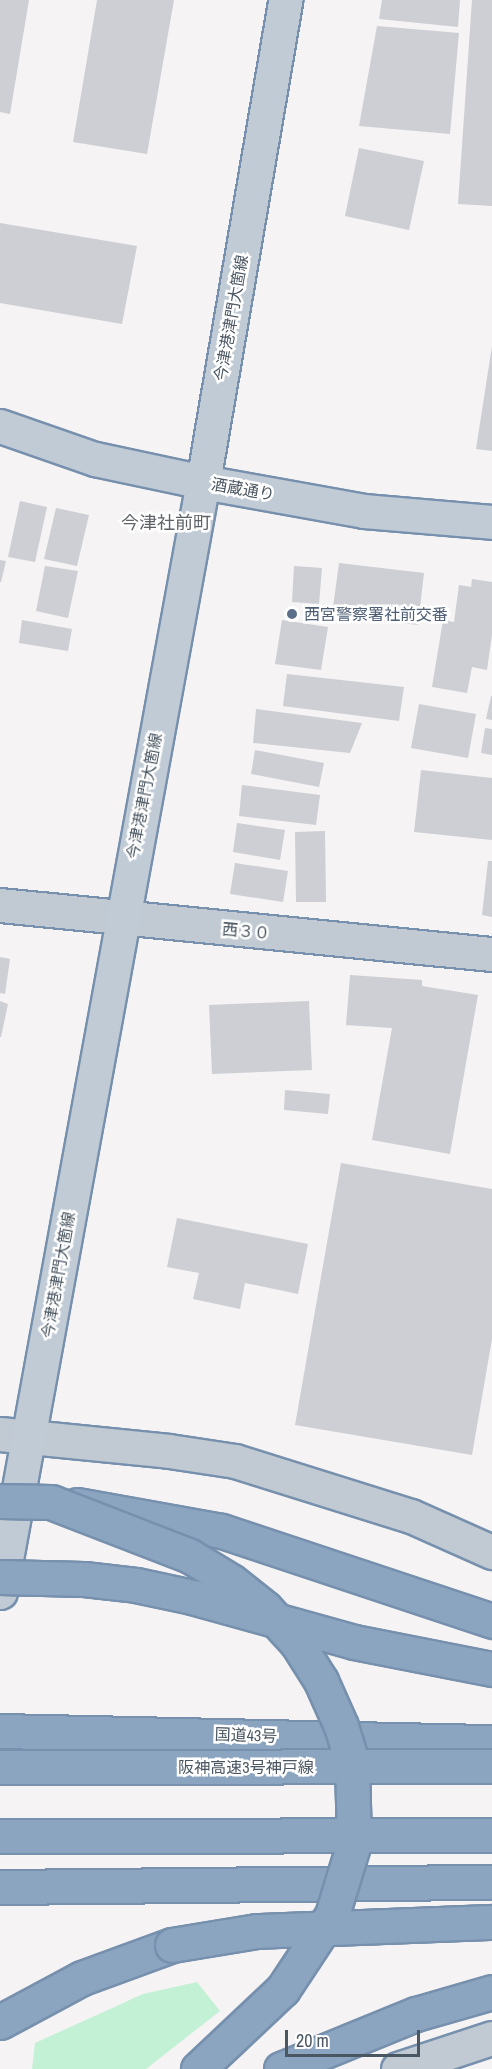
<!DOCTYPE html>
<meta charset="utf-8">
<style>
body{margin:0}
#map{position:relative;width:492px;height:2069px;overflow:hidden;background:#f5f3f3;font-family:"Archivo Narrow","Noto Sans JP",sans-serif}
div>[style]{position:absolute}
.green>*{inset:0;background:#c3f1d5}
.building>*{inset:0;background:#cdcfd5}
.roads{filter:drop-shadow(2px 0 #7690ad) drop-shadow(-2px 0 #7690ad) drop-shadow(0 2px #7690ad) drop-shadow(0 -2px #7690ad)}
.street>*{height:33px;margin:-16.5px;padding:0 16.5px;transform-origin:16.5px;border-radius:16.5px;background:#c1cad2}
.secondary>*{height:33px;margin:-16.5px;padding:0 16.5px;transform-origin:16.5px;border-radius:16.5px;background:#c1cbd6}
.highway>*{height:33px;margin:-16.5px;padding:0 16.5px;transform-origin:16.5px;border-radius:16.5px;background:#8ba5c1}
.bridges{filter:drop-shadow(2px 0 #7690ad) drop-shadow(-2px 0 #7690ad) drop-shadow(0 2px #7690ad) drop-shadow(0 -2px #7690ad)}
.highway-bridge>*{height:33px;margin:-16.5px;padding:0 16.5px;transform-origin:16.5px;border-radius:16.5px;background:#8ba5c1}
.dots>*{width:16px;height:16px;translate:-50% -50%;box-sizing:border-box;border:3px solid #fff;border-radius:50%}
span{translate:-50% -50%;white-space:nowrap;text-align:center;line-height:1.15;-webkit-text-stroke:5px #fff;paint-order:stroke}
.street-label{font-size:16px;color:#4a5661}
.service-label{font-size:16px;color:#4e5e75}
.left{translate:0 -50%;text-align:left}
.neighbourhood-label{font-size:18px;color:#5f6368}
.scale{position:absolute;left:285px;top:2030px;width:135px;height:27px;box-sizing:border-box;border:3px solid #4a5661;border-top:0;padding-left:8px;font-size:18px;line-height:21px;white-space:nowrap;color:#4a5661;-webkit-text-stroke:4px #fff;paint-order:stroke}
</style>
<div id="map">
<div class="green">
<i style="clip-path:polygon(197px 1982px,220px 2011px,146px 2069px,32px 2069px,35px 2043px,143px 1994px)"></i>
</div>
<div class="building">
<i style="clip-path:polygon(0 0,29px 0,10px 114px,0 112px)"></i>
<i style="clip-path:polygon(97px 0,174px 0,147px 154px,73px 142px)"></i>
<i style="clip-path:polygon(382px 0,460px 0,458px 27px,379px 19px)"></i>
<i style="clip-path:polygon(472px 0,492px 0,492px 206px,458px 204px)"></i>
<i style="clip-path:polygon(377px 26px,459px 33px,450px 134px,359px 126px)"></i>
<i style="clip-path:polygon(359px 148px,424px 161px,409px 230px,345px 216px)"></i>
<i style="clip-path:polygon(0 223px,137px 246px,122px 324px,0 303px)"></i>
<i style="clip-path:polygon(492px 346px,492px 451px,476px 449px)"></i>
<i style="clip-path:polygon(20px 501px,47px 507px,35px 562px,8px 557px)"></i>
<i style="clip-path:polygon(56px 508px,89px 515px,77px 566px,44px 559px)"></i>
<i style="clip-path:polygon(0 560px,6px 561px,1px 582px,0 582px)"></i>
<i style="clip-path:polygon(339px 563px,424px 573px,418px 625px,332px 615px)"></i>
<i style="clip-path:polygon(45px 566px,78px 571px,68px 618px,36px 611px)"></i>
<i style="clip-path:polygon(294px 566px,322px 568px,319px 604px,292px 602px)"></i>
<i style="clip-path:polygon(472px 579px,492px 582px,492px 635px,487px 670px,472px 667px,467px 693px,432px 687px,443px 620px,454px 622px,459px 585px,471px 587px)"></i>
<i style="clip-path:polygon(22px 620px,72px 629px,68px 651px,19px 643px)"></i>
<i style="clip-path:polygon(282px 620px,328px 627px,321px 670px,275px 664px)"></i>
<i style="clip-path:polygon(287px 674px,404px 687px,399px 721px,283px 706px)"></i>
<i style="clip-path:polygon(491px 696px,492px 696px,492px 720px,486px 719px)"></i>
<i style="clip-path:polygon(419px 704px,476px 714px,468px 758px,411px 748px)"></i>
<i style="clip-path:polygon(256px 709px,362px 723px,350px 753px,253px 743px)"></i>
<i style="clip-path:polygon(485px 728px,492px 729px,492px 755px,481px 753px)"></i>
<i style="clip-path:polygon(255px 750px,324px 763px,319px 787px,251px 774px)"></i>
<i style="clip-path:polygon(421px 770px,492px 778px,492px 840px,414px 832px)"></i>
<i style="clip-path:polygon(242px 785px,320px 795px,316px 825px,239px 816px)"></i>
<i style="clip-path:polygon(237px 823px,285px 830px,280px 860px,233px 852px)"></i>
<i style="clip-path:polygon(325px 831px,326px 902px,296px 902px,295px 832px)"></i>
<i style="clip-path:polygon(488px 861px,492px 861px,492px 917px,482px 915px)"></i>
<i style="clip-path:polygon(235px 863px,288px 871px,283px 902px,230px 894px)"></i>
<i style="clip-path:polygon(0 957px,10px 959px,5px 994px,0 993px)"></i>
<i style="clip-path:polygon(350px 975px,422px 980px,422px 986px,478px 995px,450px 1154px,372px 1140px,392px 1028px,346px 1025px)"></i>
<i style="clip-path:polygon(0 1001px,8px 1004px,1px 1037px,0 1037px)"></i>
<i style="clip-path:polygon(309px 1001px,312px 1070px,212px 1074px,209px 1005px)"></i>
<i style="clip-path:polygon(285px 1090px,330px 1094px,328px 1114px,284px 1110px)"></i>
<i style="clip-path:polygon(341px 1163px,492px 1189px,492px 1339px,472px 1455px,295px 1425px)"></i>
<i style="clip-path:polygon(177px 1218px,308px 1244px,298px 1294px,245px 1283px,240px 1309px,193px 1299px,199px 1273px,167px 1267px)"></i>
</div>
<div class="roads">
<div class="street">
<i style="left:0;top:905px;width:494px;rotate:5.7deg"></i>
<i style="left:0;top:1434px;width:170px;rotate:5.7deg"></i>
<i style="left:169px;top:1451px;width:67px;rotate:8.6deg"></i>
<i style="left:235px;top:1461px;width:184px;rotate:17.4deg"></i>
<i style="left:411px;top:1516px;width:89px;rotate:24deg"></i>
<i style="left:398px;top:2069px;width:99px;rotate:-18.3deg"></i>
</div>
<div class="secondary">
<i style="left:0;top:426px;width:101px;rotate:19.2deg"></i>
<i style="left:95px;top:459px;width:110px;rotate:12deg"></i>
<i style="left:203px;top:482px;width:164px;rotate:10.2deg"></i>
<i style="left:364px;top:511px;width:128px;rotate:4.9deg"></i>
<i style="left:0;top:1592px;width:1128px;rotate:-79.64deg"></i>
<i style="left:203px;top:482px;width:489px;rotate:-80.3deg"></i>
</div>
<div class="highway">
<i style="left:77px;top:1505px;width:147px;rotate:10.2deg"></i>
<i style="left:222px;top:1531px;width:285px;rotate:18.4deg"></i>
<i style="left:0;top:1731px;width:492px;rotate:1.3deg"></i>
<i style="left:0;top:1887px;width:492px;rotate:-0.6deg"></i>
<i style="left:0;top:2022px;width:93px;rotate:-28.2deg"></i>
<i style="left:82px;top:1978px;width:96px;rotate:-20.1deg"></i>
<i style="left:281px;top:2069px;width:146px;rotate:-22.2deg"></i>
<i style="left:416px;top:2014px;width:79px;rotate:-16.1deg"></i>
</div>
</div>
<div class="bridges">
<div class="highway-bridge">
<i style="left:0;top:1501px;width:51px;rotate:1.1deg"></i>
<i style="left:51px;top:1502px;width:149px;rotate:21.2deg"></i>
<i style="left:190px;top:1556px;width:48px;rotate:31.4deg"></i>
<i style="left:231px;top:1581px;width:43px;rotate:38.5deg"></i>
<i style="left:265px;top:1608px;width:47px;rotate:47.6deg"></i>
<i style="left:297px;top:1643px;width:45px;rotate:57.7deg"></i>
<i style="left:321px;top:1681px;width:49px;rotate:66deg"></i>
<i style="left:341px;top:1726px;width:38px;rotate:73deg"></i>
<i style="left:352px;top:1762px;width:81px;rotate:88.6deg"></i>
<i style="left:354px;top:1843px;width:75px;rotate:107deg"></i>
<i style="left:332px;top:1915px;width:89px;rotate:123.5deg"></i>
<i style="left:283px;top:1989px;width:117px;rotate:136.7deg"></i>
<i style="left:0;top:1577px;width:84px;rotate:1.4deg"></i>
<i style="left:84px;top:1579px;width:52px;rotate:6.6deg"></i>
<i style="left:136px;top:1585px;width:57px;rotate:12.1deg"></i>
<i style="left:192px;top:1597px;width:168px;rotate:15.5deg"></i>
<i style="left:354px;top:1642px;width:141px;rotate:11.1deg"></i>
<i style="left:0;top:1767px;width:492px;rotate:-0.1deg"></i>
<i style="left:0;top:1836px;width:492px;rotate:-0.1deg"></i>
<i style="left:172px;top:1945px;width:86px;rotate:-9.4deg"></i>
<i style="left:257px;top:1931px;width:235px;rotate:-2.2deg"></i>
</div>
</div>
<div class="dots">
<i style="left:292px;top:614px;background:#5c6f8a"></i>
</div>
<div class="street-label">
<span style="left:231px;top:318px;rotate:-80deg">今津港津門大箇線</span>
<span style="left:243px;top:489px;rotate:10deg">酒蔵通り</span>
<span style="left:144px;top:796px;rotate:-79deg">今津港津門大箇線</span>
<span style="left:246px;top:931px;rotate:5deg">西３０</span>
<span style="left:58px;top:1275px;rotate:-80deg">今津港津門大箇線</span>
<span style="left:246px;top:1735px;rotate:2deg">国道43号</span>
<span style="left:246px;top:1767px">阪神高速3号神戸線</span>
</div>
<div class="service-label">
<span class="left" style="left:304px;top:614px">西宮警察署社前交番</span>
</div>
<div class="neighbourhood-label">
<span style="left:166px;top:523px">今津社前町</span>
</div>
<div class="scale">20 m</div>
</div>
